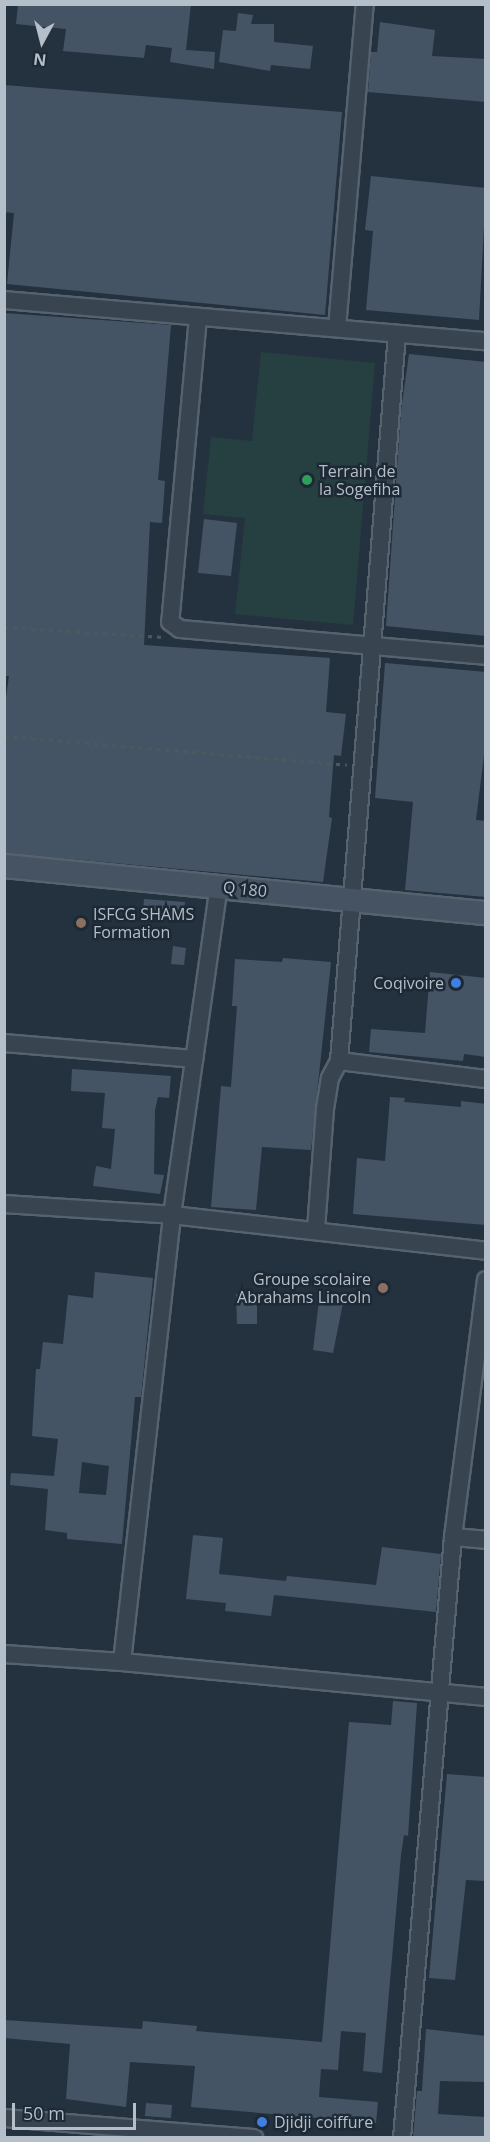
<!DOCTYPE html>
<style>
body{margin:0}
#map{position:relative;width:490px;height:2142px;overflow:hidden;background:#243240;font-family:"Open Sans",sans-serif}
div>[style]{position:absolute}
.green>*{inset:0;background:#264041}
.building>*{inset:0;background:#455464}
.path>*{height:3px;margin-top:-1.5px;transform-origin:0;background:repeating-linear-gradient(90deg,#445c5e 0 4.5px,transparent 0 9px)}
.roads{filter:drop-shadow(2px 0 #56626d) drop-shadow(-2px 0 #56626d) drop-shadow(0 2px #56626d) drop-shadow(0 -2px #56626d)}
.street>*{height:16px;margin:-8px;padding:0 8px;transform-origin:8px;border-radius:8px;background:#384450}
.secondary>*{height:22px;margin:-11px;padding:0 11px;transform-origin:11px;border-radius:11px;background:#465363}
.dots>*{width:16px;height:16px;translate:-50% -50%;box-sizing:border-box;border:3px solid #1d2935;border-radius:50%}
span{translate:-50% -50%;white-space:nowrap;text-align:center;line-height:1.15;-webkit-text-stroke:5px #1d2935;paint-order:stroke}
.poi-label{font-size:16px;color:#b5bfca}
.left{translate:0 -50%;text-align:left}
.right{translate:-100% -50%;text-align:right}
.street-label{font-size:16px;color:#b5bfca}
.frame{position:absolute;inset:0;border:6px solid #b5bfca;pointer-events:none}
.north{position:absolute;left:12px;top:12px;width:60px;height:60px;-webkit-text-stroke:4px #1d2935;paint-order:stroke;rotate:187deg;font-size:16px;font-weight:700;line-height:24px;text-align:center;color:#b5bfca}
.north::after{content:'';display:block;margin:auto;width:21px;height:27px;background:#b5bfca;clip-path:polygon(50% 0,100% 100%,50% 72%,0 100%)}
.scale{position:absolute;left:12px;top:2103px;width:124px;height:27px;box-sizing:border-box;border:3px solid #b5bfca;border-top:0;padding-left:8px;font-size:18px;line-height:21px;white-space:nowrap;color:#b5bfca;-webkit-text-stroke:4px #1d2935;paint-order:stroke}
</style>
<div id="map">
<div class="green">
<i style="clip-path:polygon(261px 352px,375px 363px,353px 625px,235px 614px,245px 518px,203px 514px,211px 437px,252px 441px)"></i>
</div>
<div class="building">
<i style="clip-path:polygon(18px 4px,191px 4px,186px 50px,215px 52px,214px 69px,170px 62px,172px 48px,146px 45px,144px 58px,63px 51px,66px 29px,16px 24px)"></i>
<i style="clip-path:polygon(238px 13px,253px 15px,251px 24px,274px 24px,274px 42px,313px 46px,310px 69px,271px 65px,270px 71px,219px 62px,223px 30px,236px 31px)"></i>
<i style="clip-path:polygon(380px 22px,435px 30px,432px 56px,486px 59px,486px 102px,368px 92px,371px 52px,377px 52px)"></i>
<i style="clip-path:polygon(4px 85px,342px 112px,325px 315px,7px 284px,14px 213px,4px 212px)"></i>
<i style="clip-path:polygon(371px 176px,486px 188px,479px 320px,366px 310px,373px 231px,365px 230px)"></i>
<i style="clip-path:polygon(4px 313px,171px 325px,158px 480px,165px 481px,162px 523px,150px 522px,144px 645px,330px 658px,326px 712px,346px 714px,341px 756px,334px 755px,329px 817px,332px 818px,323px 882px,4px 853px,4px 711px,9px 676px,4px 676px)"></i>
<i style="clip-path:polygon(409px 354px,486px 362px,486px 636px,386px 626px,401px 411px)"></i>
<i style="clip-path:polygon(204px 519px,237px 523px,231px 576px,198px 573px)"></i>
<i style="clip-path:polygon(385px 663px,486px 672px,486px 739px,476px 820px,486px 821px,486px 897px,405px 890px,413px 802px,375px 798px)"></i>
<i style="clip-path:polygon(144px 899px,185px 902px,184px 916px,143px 913px)"></i>
<i style="clip-path:polygon(173px 946px,186px 948px,184px 965px,171px 964px)"></i>
<i style="clip-path:polygon(283px 958px,331px 962px,311px 1150px,262px 1147px,256px 1210px,211px 1207px,221px 1086px,231px 1087px,237px 1006px,232px 1006px,235px 959px,282px 962px)"></i>
<i style="clip-path:polygon(430px 972px,486px 978px,486px 1057px,464px 1054px,463px 1061px,369px 1052px,371px 1029px,425px 1033px)"></i>
<i style="clip-path:polygon(72px 1069px,171px 1076px,169px 1098px,158px 1097px,155px 1110px,154px 1174px,164px 1175px,160px 1194px,93px 1186px,96px 1166px,111px 1169px,115px 1129px,102px 1128px,105px 1093px,71px 1091px)"></i>
<i style="clip-path:polygon(390px 1097px,405px 1098px,404px 1102px,461px 1107px,461px 1101px,486px 1104px,486px 1225px,353px 1214px,357px 1158px,385px 1161px)"></i>
<i style="clip-path:polygon(evenodd,95px 1272px,153px 1278px,141px 1397px,135px 1397px,122px 1544px,67px 1539px,67px 1533px,45px 1530px,48px 1489px,10px 1485px,11px 1473px,54px 1476px,58px 1439px,32px 1436px,36px 1369px,40px 1369px,43px 1342px,63px 1344px,68px 1295px,93px 1298px,95px 1272px,82px 1462px,109px 1466px,106px 1495px,79px 1493px,82px 1462px)"></i>
<i style="clip-path:polygon(257px 1293px,257px 1324px,237px 1324px,236px 1294px)"></i>
<i style="clip-path:polygon(319px 1301px,343px 1303px,333px 1353px,313px 1350px)"></i>
<i style="clip-path:polygon(193px 1535px,223px 1538px,219px 1574px,286px 1581px,287px 1576px,376px 1585px,382px 1547px,441px 1554px,436px 1612px,274px 1595px,271px 1616px,225px 1611px,226px 1603px,186px 1599px)"></i>
<i style="clip-path:polygon(393px 1701px,417px 1703px,408px 1836px,404px 1835px,401px 1855px,382px 2073px,363px 2071px,366px 2033px,341px 2031px,338px 2070px,321px 2069px,319px 2097px,378px 2102px,376px 2123px,191px 2107px,195px 2066px,130px 2062px,126px 2107px,66px 2099px,70px 2044px,4px 2038px,4px 2020px,142px 2029px,143px 2021px,197px 2026px,196px 2031px,322px 2042px,349px 1722px,391px 1725px)"></i>
<i style="clip-path:polygon(447px 1774px,486px 1777px,486px 1881px,466px 1880px,455px 1980px,429px 1978px)"></i>
<i style="clip-path:polygon(426px 2029px,486px 2036px,486px 2082px,440px 2081px,438px 2114px,486px 2117px,486px 2138px,413px 2138px,417px 2091px,422px 2091px)"></i>
<i style="clip-path:polygon(146px 2103px,172px 2105px,171px 2118px,145px 2116px)"></i>
</div>
<div class="path">
<i style="left:4px;top:627px;width:160px;rotate:3.6deg"></i>
<i style="left:4px;top:736px;width:344px;rotate:4.8deg"></i>
</div>
<div class="roads">
<div class="street">
<i style="left:4px;top:300px;width:484px;rotate:4.9deg"></i>
<i style="left:198px;top:317px;width:306px;rotate:95.2deg"></i>
<i style="left:170px;top:622px;width:12px;rotate:35deg"></i>
<i style="left:180px;top:629px;width:307px;rotate:5deg"></i>
<i style="left:337px;top:328px;width:325px;rotate:-85.1deg"></i>
<i style="left:4px;top:1043px;width:191px;rotate:4.8deg"></i>
<i style="left:339px;top:1061px;width:148px;rotate:7deg"></i>
<i style="left:4px;top:1204px;width:168px;rotate:3.7deg"></i>
<i style="left:172px;top:1215px;width:316px;rotate:6.5deg"></i>
<i style="left:316px;top:1229px;width:120px;rotate:-85.7deg"></i>
<i style="left:325px;top:1109px;width:31px;rotate:-81deg"></i>
<i style="left:330px;top:1078px;width:19px;rotate:-62deg"></i>
<i style="left:339px;top:1061px;width:729px;rotate:-85.44deg"></i>
<i style="left:453px;top:1537px;width:33px;rotate:5deg"></i>
<i style="left:4px;top:1654px;width:118px;rotate:3.9deg"></i>
<i style="left:122px;top:1662px;width:366px;rotate:5.5deg"></i>
<i style="left:122px;top:1662px;width:450px;rotate:-83.6deg"></i>
<i style="left:172px;top:1215px;width:332px;rotate:-81.9deg"></i>
<i style="left:4px;top:2118px;width:251px;rotate:4.6deg"></i>
<i style="left:402px;top:2138px;width:603px;rotate:-85.15deg"></i>
<i style="left:453px;top:1537px;width:259px;rotate:-82.7deg"></i>
</div>
<div class="secondary">
<i style="left:4px;top:866px;width:484px;rotate:5.6deg"></i>
</div>
</div>
<div class="dots">
<i style="left:307px;top:480px;background:#2e9e5b"></i>
<i style="left:81px;top:923px;background:#8d6e63"></i>
<i style="left:456px;top:983px;background:#3f7fe0"></i>
<i style="left:383px;top:1288px;background:#8d6e63"></i>
<i style="left:262px;top:2122px;background:#3f7fe0"></i>
</div>
<div class="poi-label">
<span class="left" style="left:319px;top:480px">Terrain de<br>la Sogefiha</span>
<span class="left" style="left:93px;top:923px">ISFCG SHAMS<br>Formation</span>
<span class="right" style="left:444px;top:983px">Coqivoire</span>
<span class="right" style="left:371px;top:1288px">Groupe scolaire<br>Abrahams Lincoln</span>
<span class="left" style="left:274px;top:2122px">Djidji coiffure</span>
</div>
<div class="street-label">
<span style="left:245px;top:889px;rotate:6deg">Q 180</span>
</div>
<div class="frame"></div>
<div class="north">N</div>
<div class="scale">50 m</div>
</div>
